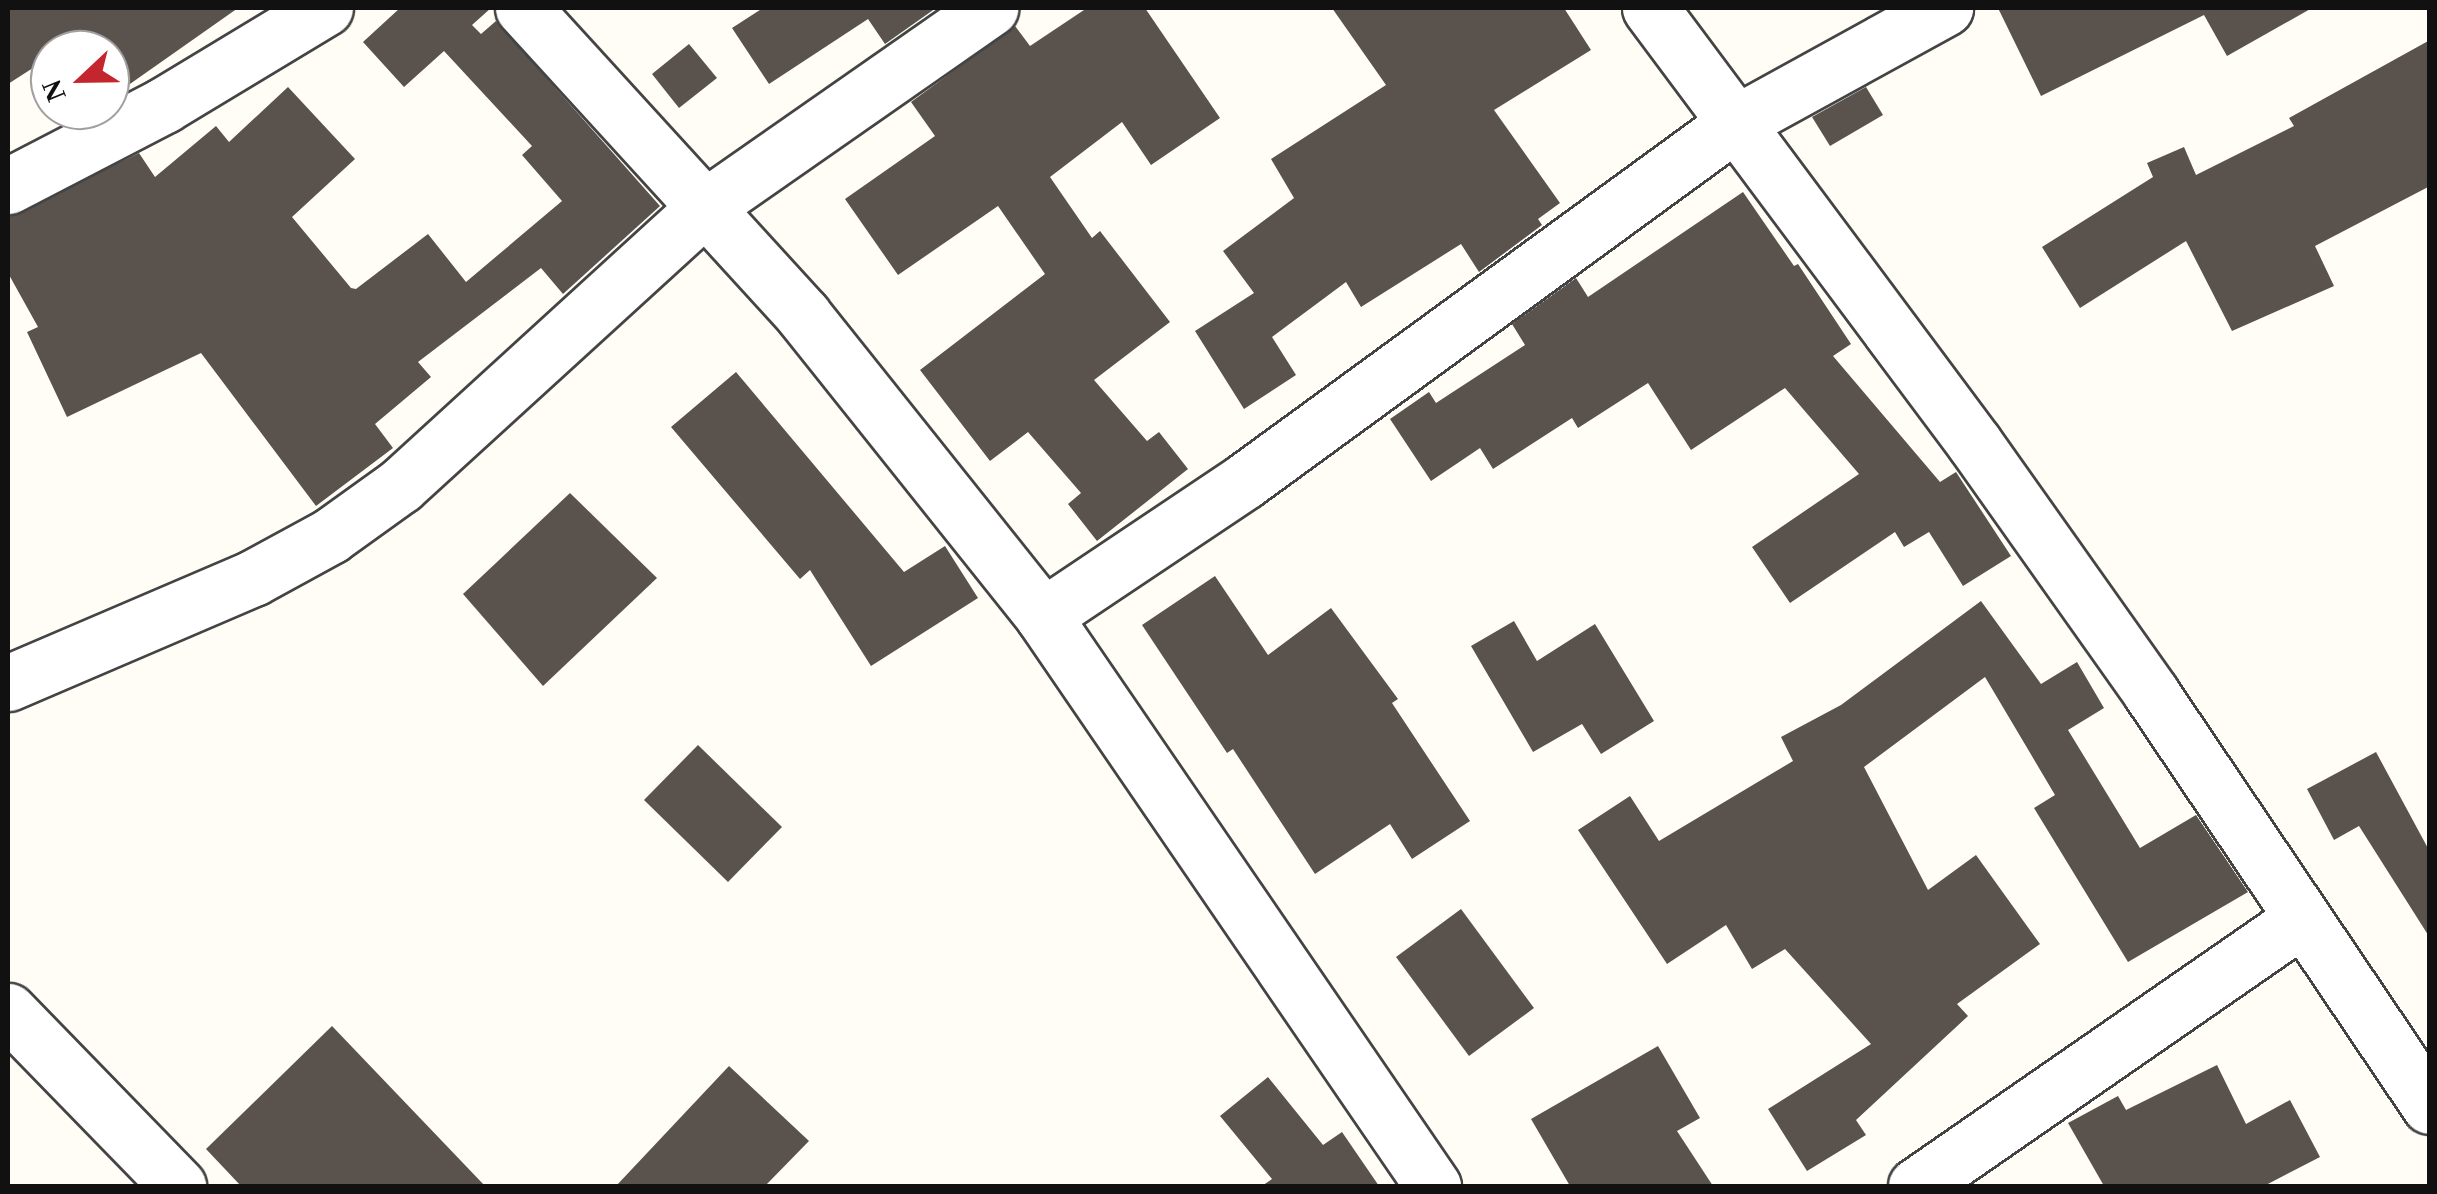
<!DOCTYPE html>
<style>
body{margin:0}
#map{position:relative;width:2437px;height:1194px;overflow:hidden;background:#fffdf5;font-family:Georgia,serif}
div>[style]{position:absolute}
.building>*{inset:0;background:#5a524d}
.roads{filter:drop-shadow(2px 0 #444) drop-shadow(-2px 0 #444) drop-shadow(0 2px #444) drop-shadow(0 -2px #444)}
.minor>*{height:55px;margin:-27.5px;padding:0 27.5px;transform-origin:27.5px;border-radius:27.5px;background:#fff}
.tertiary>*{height:55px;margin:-27.5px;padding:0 27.5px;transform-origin:27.5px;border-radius:27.5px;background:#fff}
span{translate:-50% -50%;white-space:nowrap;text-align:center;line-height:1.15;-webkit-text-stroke:10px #fff;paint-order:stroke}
.frame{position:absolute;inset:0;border:10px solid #111;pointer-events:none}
.north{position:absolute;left:30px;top:30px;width:100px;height:100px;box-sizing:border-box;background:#fff;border:2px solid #a0a0a0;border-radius:50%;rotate:248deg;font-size:28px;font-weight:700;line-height:40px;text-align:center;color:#111}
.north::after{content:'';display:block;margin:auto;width:35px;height:45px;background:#c4262e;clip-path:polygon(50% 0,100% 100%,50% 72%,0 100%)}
</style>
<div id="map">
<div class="building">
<i style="clip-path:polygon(8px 8px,238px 8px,110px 98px,110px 50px,50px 50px,50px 57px,8px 84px)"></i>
<i style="clip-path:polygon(400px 8px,491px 8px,472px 25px,481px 34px,496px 21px,660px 206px,563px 294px,541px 268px,418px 362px,431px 377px,375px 424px,393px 448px,316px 506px,201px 353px,67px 417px,27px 332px,38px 327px,8px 273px,8px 217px,139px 153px,155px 177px,216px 126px,229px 142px,288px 87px,355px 159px,292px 217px,351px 288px,356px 289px,428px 234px,466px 282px,562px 201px,522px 155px,532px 146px,444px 51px,404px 87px,363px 42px)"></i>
<i style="clip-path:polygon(763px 8px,936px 8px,885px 44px,868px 19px,769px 84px,732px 28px)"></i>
<i style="clip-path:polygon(1087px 8px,1145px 8px,1220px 118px,1151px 165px,1122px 122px,1050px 177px,1092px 238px,1100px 231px,1170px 322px,1094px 380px,1147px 441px,1159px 432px,1188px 469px,1097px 541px,1068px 504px,1081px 493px,1028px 432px,990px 461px,920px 370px,1045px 274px,998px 206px,898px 275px,845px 199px,935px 136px,911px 102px,1015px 26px,1030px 46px)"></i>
<i style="clip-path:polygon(1332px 8px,1564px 8px,1591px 50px,1494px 110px,1560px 203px,1538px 219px,1542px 225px,1479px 272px,1461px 244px,1361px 307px,1346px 282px,1272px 337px,1296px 375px,1244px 409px,1195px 331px,1254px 293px,1223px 251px,1294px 198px,1271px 159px,1386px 85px)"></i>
<i style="clip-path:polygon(1998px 8px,2312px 8px,2227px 56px,2204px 15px,2041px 96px)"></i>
<i style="clip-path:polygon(2430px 40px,2430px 186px,2315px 246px,2334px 286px,2232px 331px,2186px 241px,2080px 308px,2042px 247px,2153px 177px,2147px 163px,2184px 147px,2196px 175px,2294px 126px,2289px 118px)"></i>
<i style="clip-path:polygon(689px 44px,717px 78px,679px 108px,652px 74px)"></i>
<i style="clip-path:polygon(1866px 87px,1883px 115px,1830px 146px,1812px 117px)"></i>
<i style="clip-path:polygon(1743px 192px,1794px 266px,1798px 264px,1851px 344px,1833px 356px,1940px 482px,1956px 472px,2011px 556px,1963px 586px,1929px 532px,1904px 547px,1895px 532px,1790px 603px,1752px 547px,1859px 474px,1785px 388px,1691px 450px,1648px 383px,1578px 428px,1572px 418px,1493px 469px,1480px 448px,1431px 481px,1390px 419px,1429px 392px,1436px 403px,1525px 345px,1512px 324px,1576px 278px,1588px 297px)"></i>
<i style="clip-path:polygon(736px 372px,904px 572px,945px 546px,978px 598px,871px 666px,810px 570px,800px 579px,671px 427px)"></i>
<i style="clip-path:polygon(570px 493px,657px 578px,543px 686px,463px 594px)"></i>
<i style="clip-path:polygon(1215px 576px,1268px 655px,1331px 608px,1398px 699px,1392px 703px,1470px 821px,1412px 859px,1390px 824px,1315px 874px,1233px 749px,1227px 753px,1142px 625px)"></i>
<i style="clip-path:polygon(1981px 601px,2041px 684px,2077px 662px,2104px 708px,2068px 730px,2140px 848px,2196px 815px,2248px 892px,2128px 962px,2034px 808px,2055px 795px,1985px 677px,1864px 767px,1928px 890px,1976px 855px,2040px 944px,1957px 1004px,1968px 1016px,1856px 1120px,1866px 1135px,1807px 1171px,1768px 1109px,1871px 1044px,1785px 949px,1752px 969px,1726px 925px,1667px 964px,1578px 830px,1630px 796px,1659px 841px,1793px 761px,1781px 737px,1841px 705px)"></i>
<i style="clip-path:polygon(1514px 621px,1537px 661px,1595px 624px,1654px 721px,1601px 754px,1582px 724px,1533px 752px,1471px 646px)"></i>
<i style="clip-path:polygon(698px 745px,782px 827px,728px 882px,644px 800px)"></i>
<i style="clip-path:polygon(2376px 752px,2430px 852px,2430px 938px,2359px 826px,2334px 840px,2307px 789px)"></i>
<i style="clip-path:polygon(1461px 909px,1534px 1008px,1469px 1056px,1396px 957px)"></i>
<i style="clip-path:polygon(332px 1026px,485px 1186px,241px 1186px,206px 1149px)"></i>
<i style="clip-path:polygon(1658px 1046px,1700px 1118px,1677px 1131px,1713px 1186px,1570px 1186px,1531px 1119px)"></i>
<i style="clip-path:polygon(2217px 1065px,2246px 1124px,2290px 1100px,2320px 1157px,2264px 1186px,2104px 1186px,2068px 1123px,2118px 1096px,2126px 1110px)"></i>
<i style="clip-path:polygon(729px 1066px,809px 1141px,765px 1186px,616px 1186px)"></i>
<i style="clip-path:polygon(1268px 1077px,1323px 1145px,1342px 1132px,1379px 1186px,1262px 1186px,1272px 1179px,1220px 1116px)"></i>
</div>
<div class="roads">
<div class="minor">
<i style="left:523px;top:8px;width:416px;rotate:47.6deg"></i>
<i style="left:803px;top:315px;width:385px;rotate:51.4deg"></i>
<i style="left:1043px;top:616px;width:691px;rotate:55.62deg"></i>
<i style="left:8px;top:186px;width:176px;rotate:-27.4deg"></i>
<i style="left:164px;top:105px;width:188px;rotate:-31.1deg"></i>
<i style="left:1043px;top:616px;width:244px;rotate:-33.8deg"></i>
<i style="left:1246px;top:480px;width:604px;rotate:-36.11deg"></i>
<i style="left:1734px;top:124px;width:241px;rotate:-28.8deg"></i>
<i style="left:8px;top:683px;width:267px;rotate:-23.2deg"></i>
<i style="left:253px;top:578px;width:88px;rotate:-28.6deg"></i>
<i style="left:330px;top:536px;width:87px;rotate:-35.7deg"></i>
<i style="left:401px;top:485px;width:412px;rotate:-42.4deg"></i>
<i style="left:705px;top:207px;width:348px;rotate:-34.9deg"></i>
<i style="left:8px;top:1011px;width:244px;rotate:45.8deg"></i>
<i style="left:1916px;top:1186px;width:469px;rotate:-34.7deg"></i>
</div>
<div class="tertiary">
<i style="left:1650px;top:8px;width:544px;rotate:53.3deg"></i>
<i style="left:1975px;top:444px;width:305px;rotate:54.7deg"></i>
<i style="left:2151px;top:693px;width:498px;rotate:56deg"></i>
</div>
</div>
<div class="frame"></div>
<div class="north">N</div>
</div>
